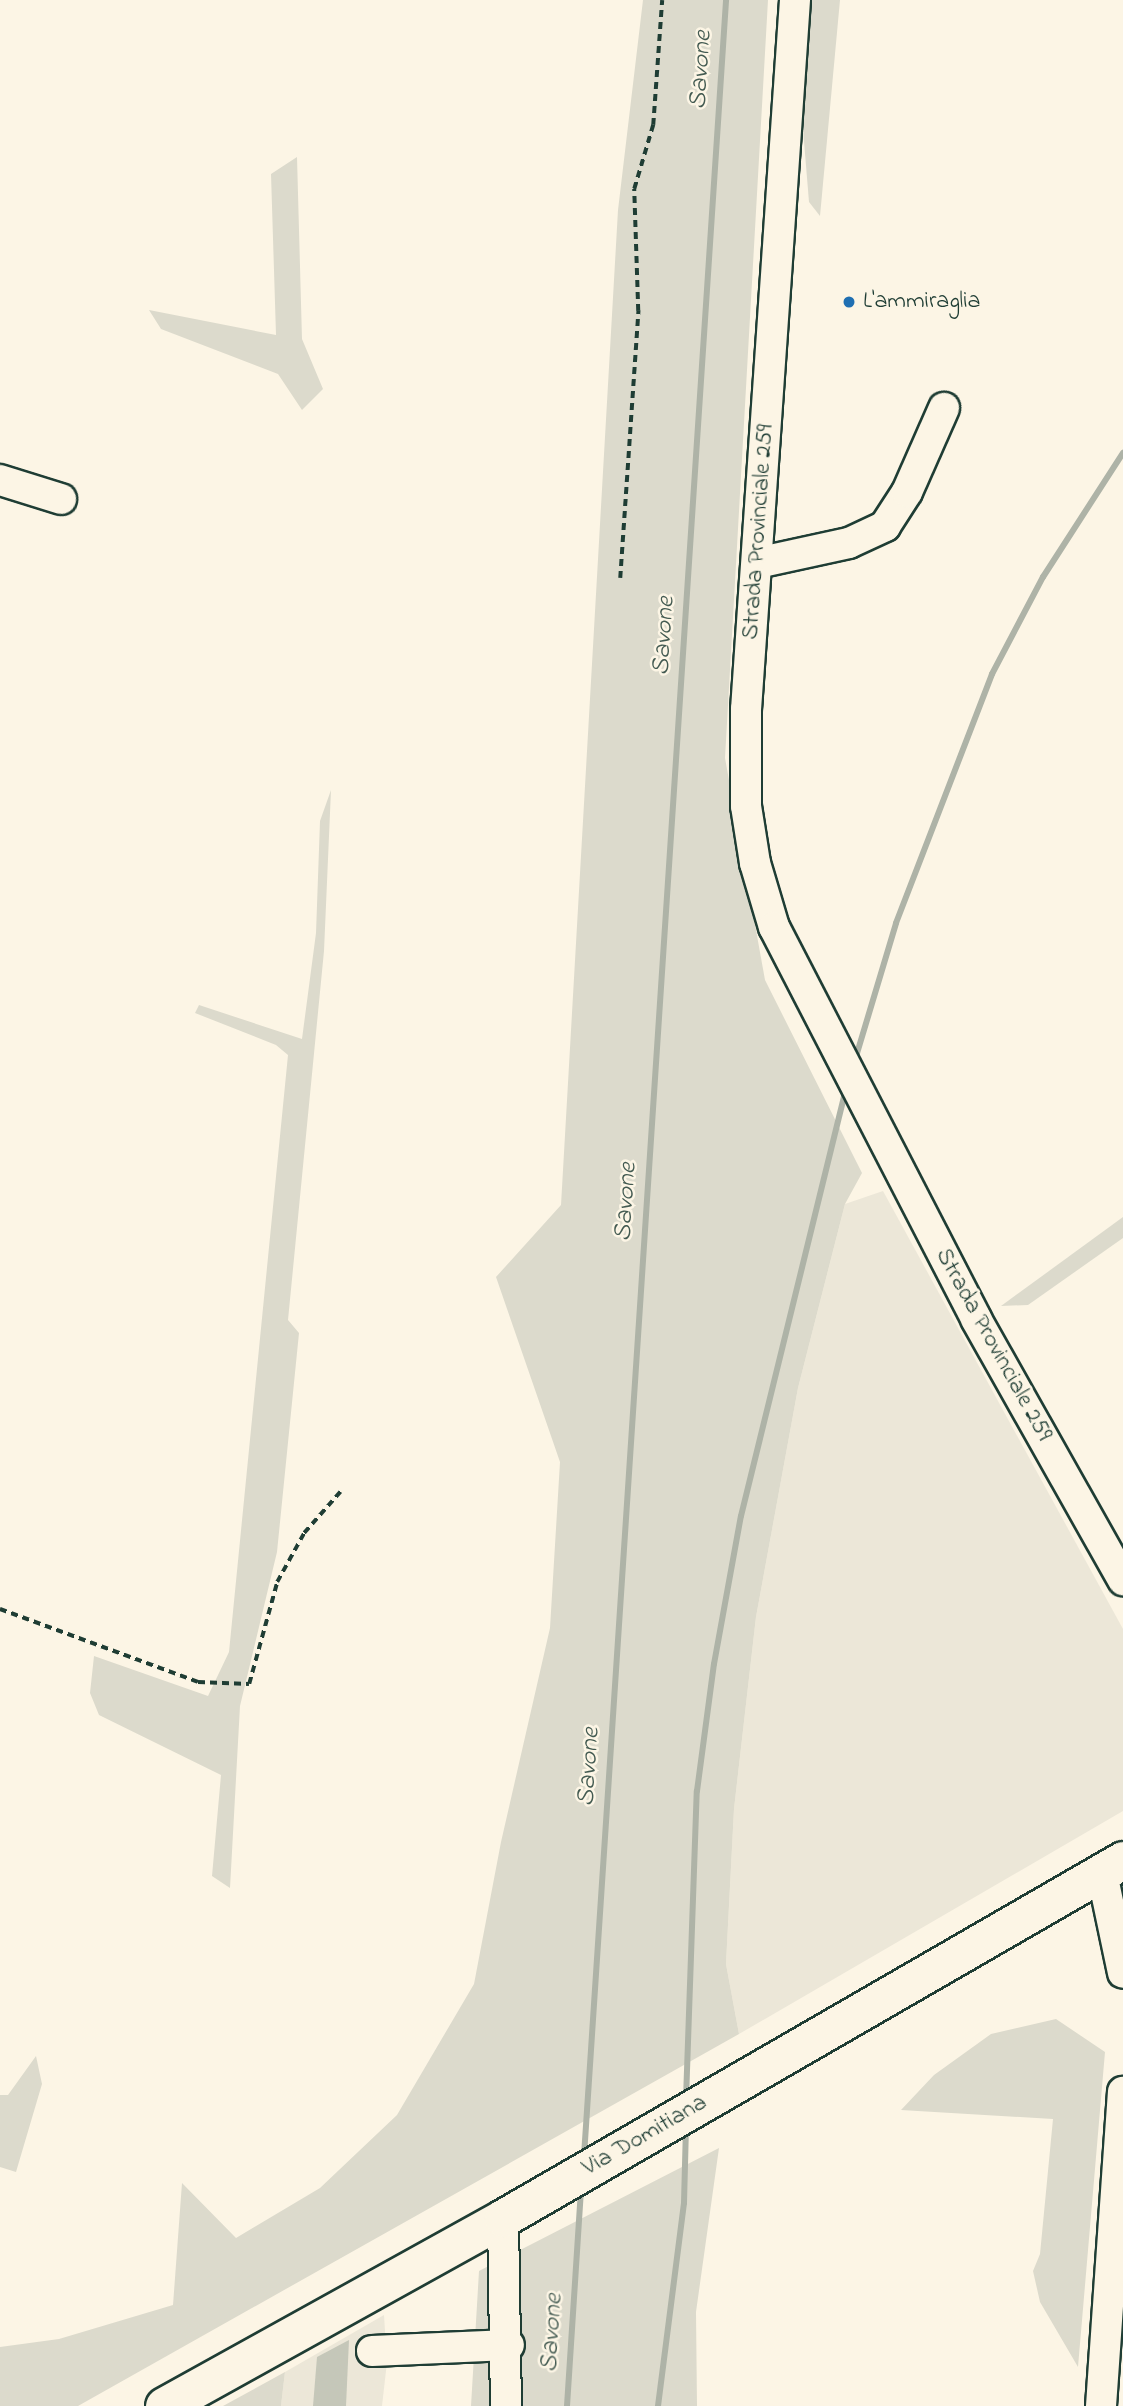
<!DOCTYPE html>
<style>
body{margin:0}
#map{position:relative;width:1123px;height:2406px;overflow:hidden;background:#fcf5e5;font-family:"Indie Flower",sans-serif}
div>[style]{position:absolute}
.built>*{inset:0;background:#ece7d8}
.green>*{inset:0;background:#dcdacc}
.stream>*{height:6px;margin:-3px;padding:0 3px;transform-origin:3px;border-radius:3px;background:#aeb3a7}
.building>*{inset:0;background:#c5c7b9}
.path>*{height:3.5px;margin-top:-1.75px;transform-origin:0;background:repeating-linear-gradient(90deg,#1f3d34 0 7px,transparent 0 12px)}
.roads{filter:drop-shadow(2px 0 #1f3d34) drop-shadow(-2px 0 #1f3d34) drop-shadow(0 2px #1f3d34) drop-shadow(0 -2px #1f3d34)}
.minor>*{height:30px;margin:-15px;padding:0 15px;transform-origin:15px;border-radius:15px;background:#fcf5e5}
.major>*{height:37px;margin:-18.5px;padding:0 18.5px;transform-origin:18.5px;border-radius:18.5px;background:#fcf5e5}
.dots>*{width:19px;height:19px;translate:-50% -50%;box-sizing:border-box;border:4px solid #fcf5e5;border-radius:50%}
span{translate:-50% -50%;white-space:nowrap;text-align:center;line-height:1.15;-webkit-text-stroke:5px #fcf5e5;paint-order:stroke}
.poi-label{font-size:24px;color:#1f3d34}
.left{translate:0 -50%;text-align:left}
.street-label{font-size:24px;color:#1f3d34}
.water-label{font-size:26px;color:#435a51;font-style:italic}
</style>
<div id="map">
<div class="built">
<i style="clip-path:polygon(883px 1191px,1123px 1629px,1123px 1811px,739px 2034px,726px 1964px,734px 1809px,756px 1617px,798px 1388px,845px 1204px)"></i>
<i style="clip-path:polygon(384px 2315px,387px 2362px,382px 2406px,281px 2406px,285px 2372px)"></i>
</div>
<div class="green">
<i style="clip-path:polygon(643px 0,768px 0,725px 758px,765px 980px,862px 1173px,845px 1204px,798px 1388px,756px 1617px,734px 1809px,726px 1964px,739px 2034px,78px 2406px,0 2406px,0 2347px,59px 2339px,173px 2305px,182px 2183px,236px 2238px,320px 2188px,397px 2115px,474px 1984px,501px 1842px,550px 1628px,560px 1462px,496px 1277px,561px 1205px,618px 210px)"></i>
<i style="clip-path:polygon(812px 0,840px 0,820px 216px,809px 202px,802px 117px)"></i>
<i style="clip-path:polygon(297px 157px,302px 339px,323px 389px,302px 410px,278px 374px,161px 329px,149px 310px,276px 335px,271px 174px)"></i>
<i style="clip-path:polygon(331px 790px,324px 951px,288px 1320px,299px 1333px,277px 1552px,240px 1706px,230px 1888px,212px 1876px,221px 1775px,99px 1715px,90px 1693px,94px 1656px,208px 1696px,229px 1652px,288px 1055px,276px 1045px,195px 1013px,199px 1005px,302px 1039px,316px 933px,320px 821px)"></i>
<i style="clip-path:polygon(1123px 1217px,1123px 1238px,1028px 1305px,1001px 1306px)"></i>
<i style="clip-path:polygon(1056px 2019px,1105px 2052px,1078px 2367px,1040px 2302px,1033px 2271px,1040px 2254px,1053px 2119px,901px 2110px,934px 2075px,991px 2034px)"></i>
<i style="clip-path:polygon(36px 2056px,42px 2084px,16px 2172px,0 2167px,0 2095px,8px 2095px)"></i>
<i style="clip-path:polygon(719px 2148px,696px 2312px,697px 2406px,471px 2406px,479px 2271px)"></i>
<i style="clip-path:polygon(285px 2372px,281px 2406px,223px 2406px)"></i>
</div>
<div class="stream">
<i style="left:855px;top:1060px;width:143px;rotate:-73.3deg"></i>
<i style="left:896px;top:923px;width:267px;rotate:-68.9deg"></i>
<i style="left:992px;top:674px;width:110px;rotate:-62.3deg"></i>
<i style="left:1043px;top:577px;width:148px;rotate:-57.2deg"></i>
<i style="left:686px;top:2099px;width:308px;rotate:-88deg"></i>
<i style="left:697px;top:1791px;width:128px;rotate:-82.4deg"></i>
<i style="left:714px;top:1664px;width:150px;rotate:-79.7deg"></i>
<i style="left:741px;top:1516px;width:439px;rotate:-76.2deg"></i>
<i style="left:584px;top:2156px;width:2161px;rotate:-86.23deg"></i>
<i style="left:567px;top:2406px;width:218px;rotate:-86.3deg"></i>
<i style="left:658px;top:2406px;width:205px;rotate:-82.7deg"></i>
<i style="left:684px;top:2203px;width:76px;rotate:-88.5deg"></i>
</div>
<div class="building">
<i style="clip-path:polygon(349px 2340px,346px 2406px,313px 2406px,317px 2357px)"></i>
</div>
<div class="path">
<i style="left:620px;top:578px;width:268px;rotate:-86.1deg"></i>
<i style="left:638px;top:311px;width:122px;rotate:-91.9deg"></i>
<i style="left:634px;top:189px;width:67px;rotate:-73.5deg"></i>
<i style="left:653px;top:125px;width:125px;rotate:-85.9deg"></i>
<i style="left:0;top:1609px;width:211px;rotate:20.2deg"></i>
<i style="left:198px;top:1682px;width:51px;rotate:2.2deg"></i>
<i style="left:249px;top:1684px;width:106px;rotate:-74.6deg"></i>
<i style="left:277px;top:1582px;width:56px;rotate:-61.1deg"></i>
<i style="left:304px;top:1533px;width:55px;rotate:-48.7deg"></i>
</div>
<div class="roads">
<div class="minor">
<i style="left:795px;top:0;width:711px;rotate:93.95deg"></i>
<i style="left:746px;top:709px;width:97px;rotate:90deg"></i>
<i style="left:746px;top:806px;width:58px;rotate:81deg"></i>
<i style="left:755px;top:863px;width:67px;rotate:73.5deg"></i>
<i style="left:774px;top:927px;width:441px;rotate:62.7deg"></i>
<i style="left:976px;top:1319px;width:300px;rotate:60.6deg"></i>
<i style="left:0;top:480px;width:64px;rotate:17.3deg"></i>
<i style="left:757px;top:563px;width:94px;rotate:-12.3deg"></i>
<i style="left:849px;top:543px;width:40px;rotate:-25deg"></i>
<i style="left:885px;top:526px;width:40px;rotate:-57.1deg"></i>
<i style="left:907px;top:492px;width:92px;rotate:-66.2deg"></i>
<i style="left:1102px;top:1873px;width:102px;rotate:78.1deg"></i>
<i style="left:503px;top:2218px;width:188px;rotate:89.1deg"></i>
<i style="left:372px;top:2351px;width:137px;rotate:-2.5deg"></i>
<i style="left:1101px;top:2406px;width:315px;rotate:-86deg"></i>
</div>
<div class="major">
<i style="left:164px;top:2406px;width:388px;rotate:-29deg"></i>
<i style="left:503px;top:2218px;width:716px;rotate:-30deg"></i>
</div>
</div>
<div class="dots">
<i style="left:849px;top:302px;background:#1f6fb2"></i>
</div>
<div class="poi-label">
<span class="left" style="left:863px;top:302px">L'ammiraglia</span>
</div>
<div class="street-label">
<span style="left:759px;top:532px;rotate:-86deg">Strada Provinciale 259</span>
<span style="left:993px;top:1345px;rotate:61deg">Strada Provinciale 259</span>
<span style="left:645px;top:2136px;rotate:-30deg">Via Domitiana</span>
</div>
<div class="water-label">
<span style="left:702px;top:70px;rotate:-86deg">Savone</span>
<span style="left:665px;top:636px;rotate:-86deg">Savone</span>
<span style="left:627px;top:1202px;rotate:-86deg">Savone</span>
<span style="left:590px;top:1767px;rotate:-86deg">Savone</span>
<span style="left:553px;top:2333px;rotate:-86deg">Savone</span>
</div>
</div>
